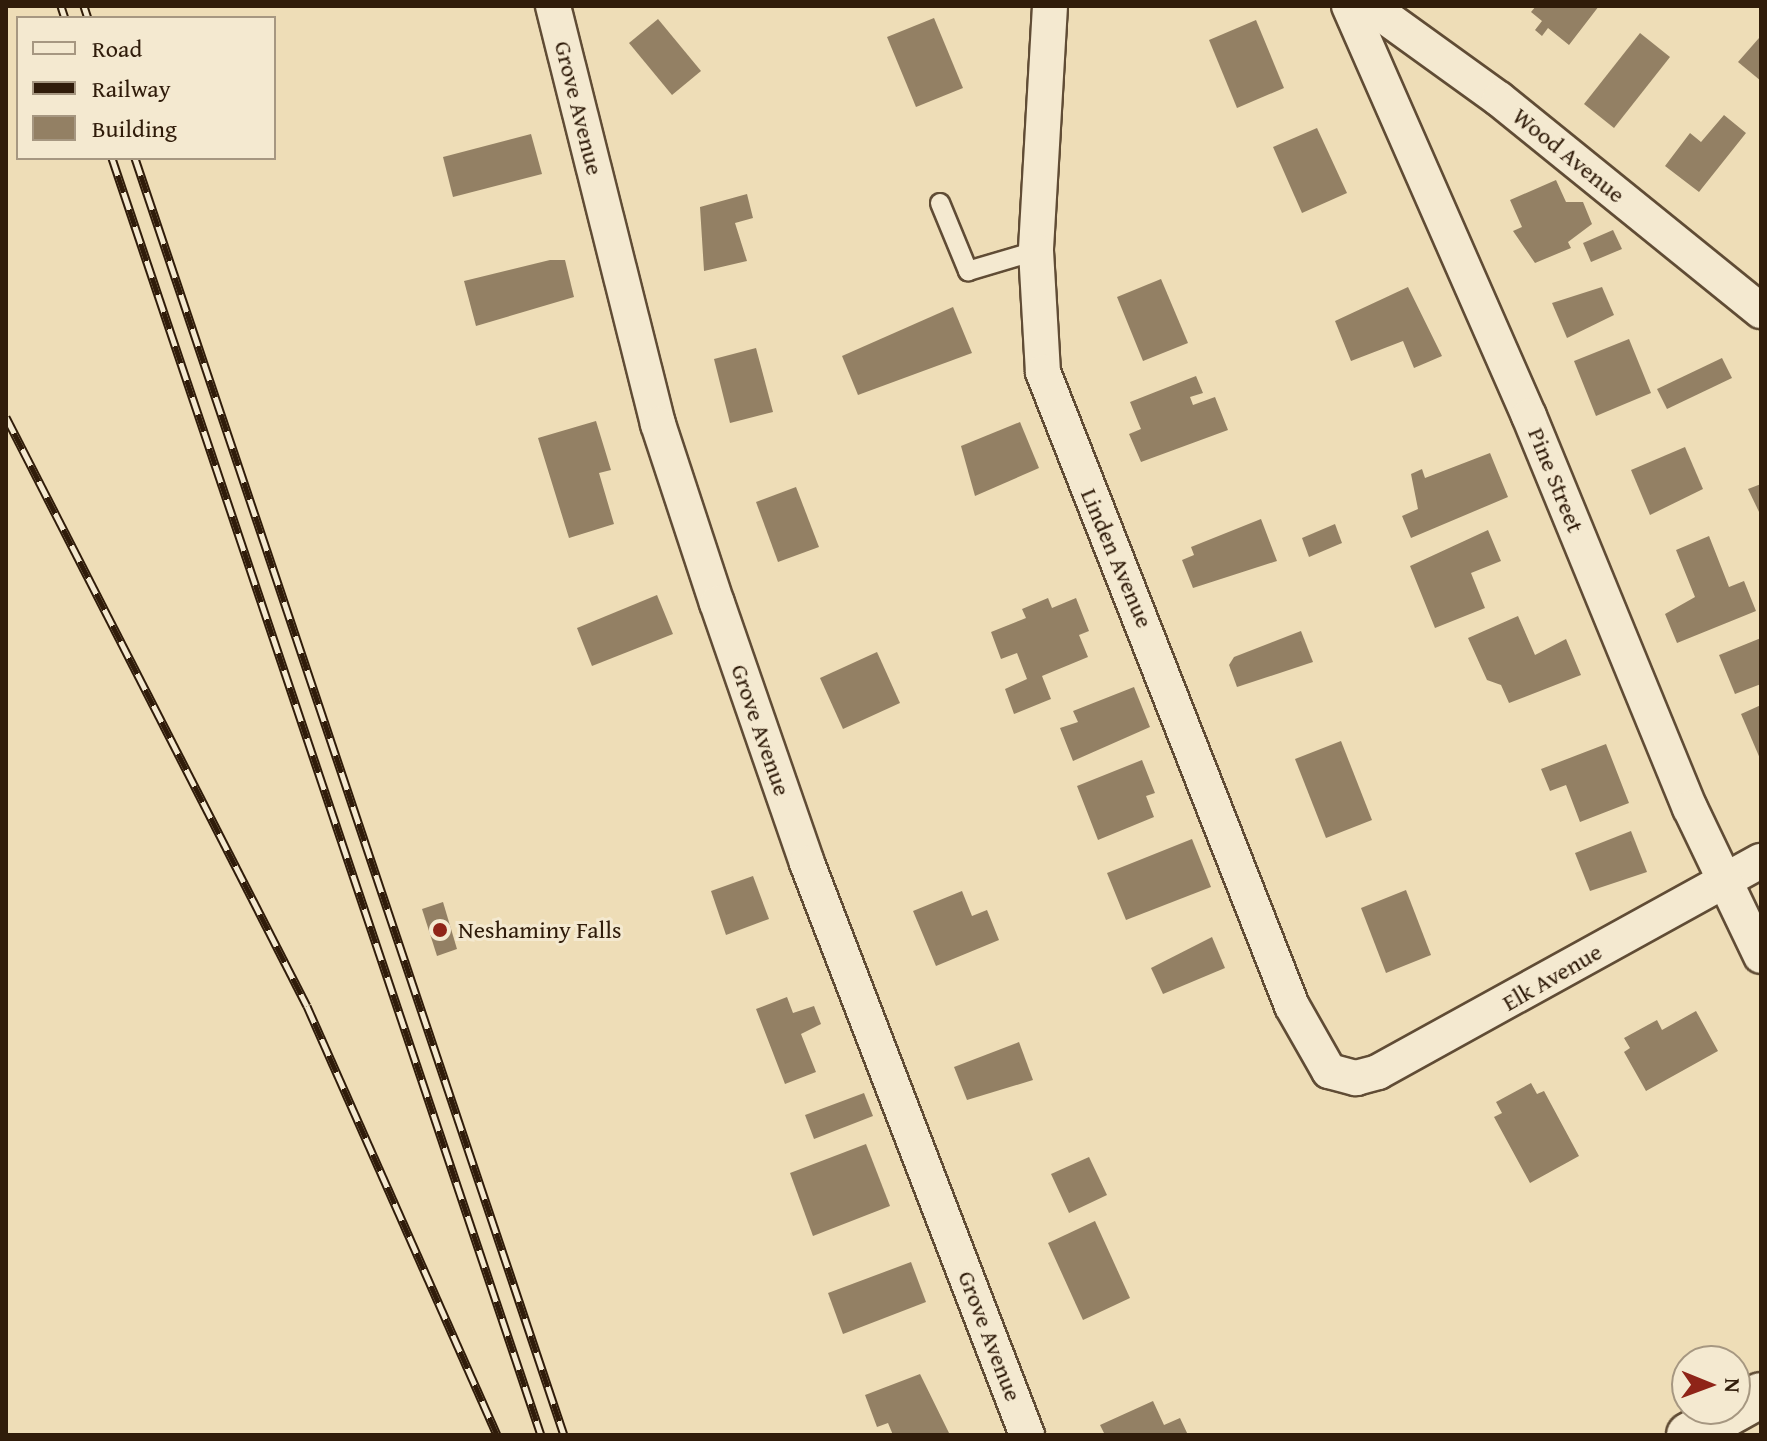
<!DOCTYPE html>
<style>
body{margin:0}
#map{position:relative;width:1767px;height:1441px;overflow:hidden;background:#eeddb7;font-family:"Gentium Book Plus",serif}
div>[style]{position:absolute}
.building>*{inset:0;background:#938064}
.roads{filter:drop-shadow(2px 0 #604c35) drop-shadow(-2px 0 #604c35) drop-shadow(0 2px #604c35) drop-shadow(0 -2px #604c35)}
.lane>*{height:18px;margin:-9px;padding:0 9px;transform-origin:9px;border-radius:9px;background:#f4e9d0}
.street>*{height:34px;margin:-17px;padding:0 17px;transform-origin:17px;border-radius:17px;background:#f4e9d0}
.secondary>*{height:44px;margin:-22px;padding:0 22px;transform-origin:22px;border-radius:22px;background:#f4e9d0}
.rail>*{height:9px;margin-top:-4.5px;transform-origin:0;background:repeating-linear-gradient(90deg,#f4e9d0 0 18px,#301c0a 0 36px);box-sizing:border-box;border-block:2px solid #301c0a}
.dots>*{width:22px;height:22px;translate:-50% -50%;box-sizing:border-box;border:4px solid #f4e9d0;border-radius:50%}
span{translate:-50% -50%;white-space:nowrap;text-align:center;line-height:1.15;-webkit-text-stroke:6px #f4e9d0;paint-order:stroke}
.street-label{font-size:24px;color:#301c0a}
.poi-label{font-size:24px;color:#301c0a}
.left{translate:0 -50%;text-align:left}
.frame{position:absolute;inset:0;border:8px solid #301c0a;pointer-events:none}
.legend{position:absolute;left:16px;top:16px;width:260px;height:144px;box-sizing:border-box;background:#f4e9d0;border:2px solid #a69781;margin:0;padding:10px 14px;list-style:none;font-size:24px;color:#301c0a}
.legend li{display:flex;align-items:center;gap:16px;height:40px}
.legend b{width:40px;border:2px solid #a69781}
.north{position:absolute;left:1671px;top:1345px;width:80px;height:80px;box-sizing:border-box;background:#f4e9d0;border:2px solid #a69781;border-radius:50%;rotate:91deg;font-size:22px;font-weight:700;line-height:32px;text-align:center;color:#301c0a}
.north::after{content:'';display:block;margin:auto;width:28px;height:36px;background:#8f2418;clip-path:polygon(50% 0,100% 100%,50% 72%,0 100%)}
</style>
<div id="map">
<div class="building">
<i style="clip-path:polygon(1536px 6px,1599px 6px,1569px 45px,1548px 28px,1542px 36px,1535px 30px,1542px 21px,1531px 12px)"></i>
<i style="clip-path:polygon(934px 18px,963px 88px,916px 107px,887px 37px)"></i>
<i style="clip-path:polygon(658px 19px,701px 71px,672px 95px,629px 43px)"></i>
<i style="clip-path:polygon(1256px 20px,1284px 88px,1237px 108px,1209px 40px)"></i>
<i style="clip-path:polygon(1640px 33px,1670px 57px,1614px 128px,1584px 104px)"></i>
<i style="clip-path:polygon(1759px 38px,1761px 40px,1761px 81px,1738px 62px)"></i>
<i style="clip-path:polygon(1724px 115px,1746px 133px,1699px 192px,1665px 166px,1690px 133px,1701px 142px)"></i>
<i style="clip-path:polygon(1317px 128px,1347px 193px,1302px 213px,1273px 147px)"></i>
<i style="clip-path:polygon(531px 134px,542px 174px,453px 197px,443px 157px)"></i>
<i style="clip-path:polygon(1556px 180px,1566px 202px,1583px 202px,1592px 224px,1568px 242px,1571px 248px,1535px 263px,1513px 231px,1522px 227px,1510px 200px)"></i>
<i style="clip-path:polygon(747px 194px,753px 218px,735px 223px,747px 261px,704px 271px,700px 207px)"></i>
<i style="clip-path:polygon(1613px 230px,1622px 249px,1591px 262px,1583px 243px)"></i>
<i style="clip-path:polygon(550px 260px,565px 260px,574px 297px,476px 326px,464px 281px)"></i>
<i style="clip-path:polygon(1161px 279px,1188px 343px,1143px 361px,1117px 297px)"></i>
<i style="clip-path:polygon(1408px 287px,1442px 356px,1414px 368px,1403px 341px,1351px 361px,1335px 321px)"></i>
<i style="clip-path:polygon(1602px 287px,1614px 315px,1567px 338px,1552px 303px)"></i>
<i style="clip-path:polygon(953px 307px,972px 353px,858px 395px,842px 356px)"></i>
<i style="clip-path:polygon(1629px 339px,1651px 393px,1596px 416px,1574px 361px)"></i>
<i style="clip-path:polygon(756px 348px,773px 412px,730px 423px,714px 359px)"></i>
<i style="clip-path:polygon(1722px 358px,1732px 378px,1667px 409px,1657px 389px)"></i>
<i style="clip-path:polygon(1196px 376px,1203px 393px,1190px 397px,1193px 405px,1215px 397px,1228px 430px,1141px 462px,1129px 434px,1141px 429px,1130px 402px)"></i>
<i style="clip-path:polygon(596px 421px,611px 470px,599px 473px,614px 524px,569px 538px,538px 438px)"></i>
<i style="clip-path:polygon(1020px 422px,1039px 468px,975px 496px,961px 446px)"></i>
<i style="clip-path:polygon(1685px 447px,1703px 489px,1650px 515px,1631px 470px)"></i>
<i style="clip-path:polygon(1490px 453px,1508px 497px,1411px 538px,1402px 516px,1418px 509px,1411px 474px,1422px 469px,1425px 478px)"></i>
<i style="clip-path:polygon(1761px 484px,1761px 516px,1748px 489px)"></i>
<i style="clip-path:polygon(796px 487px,819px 547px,778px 562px,756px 502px)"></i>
<i style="clip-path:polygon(1261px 519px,1277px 561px,1193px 588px,1182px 560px,1194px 555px,1191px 547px)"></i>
<i style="clip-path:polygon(1335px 524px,1342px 543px,1309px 557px,1302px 538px)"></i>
<i style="clip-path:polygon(1488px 530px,1501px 561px,1471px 573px,1485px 608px,1435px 628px,1410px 566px)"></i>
<i style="clip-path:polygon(1709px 536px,1729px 587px,1744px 581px,1756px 611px,1677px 643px,1665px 614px,1695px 597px,1676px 550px)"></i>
<i style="clip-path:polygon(657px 595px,673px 634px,592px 666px,577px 628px)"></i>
<i style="clip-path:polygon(1048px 598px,1052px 608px,1076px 598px,1089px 631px,1079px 635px,1088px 657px,1042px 676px,1051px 699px,1014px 714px,1005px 689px,1027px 679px,1017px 653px,1001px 659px,991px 632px,1026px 618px,1022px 609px)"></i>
<i style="clip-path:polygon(1518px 616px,1535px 655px,1566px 639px,1581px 675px,1509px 703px,1501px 685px,1487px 680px,1468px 638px)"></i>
<i style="clip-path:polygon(1301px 631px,1313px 662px,1237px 687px,1229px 665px,1234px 657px)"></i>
<i style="clip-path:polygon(1761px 638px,1761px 684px,1735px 694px,1719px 655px)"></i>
<i style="clip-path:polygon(877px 652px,900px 703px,843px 729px,820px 678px)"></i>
<i style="clip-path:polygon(1134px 687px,1150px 727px,1073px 761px,1060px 728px,1078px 722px,1073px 711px)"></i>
<i style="clip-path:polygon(1761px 705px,1761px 761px,1741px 714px)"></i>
<i style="clip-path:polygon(1341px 741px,1372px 820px,1326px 838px,1295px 759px)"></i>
<i style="clip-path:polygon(1606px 744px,1629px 803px,1580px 822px,1566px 785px,1550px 791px,1541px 769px)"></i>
<i style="clip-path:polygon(1142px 760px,1155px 793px,1146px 796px,1154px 817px,1098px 840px,1077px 786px)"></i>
<i style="clip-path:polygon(1631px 831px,1647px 872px,1590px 891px,1575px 853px)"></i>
<i style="clip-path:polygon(1192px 839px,1211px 887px,1126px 920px,1107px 873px)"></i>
<i style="clip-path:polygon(753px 876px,769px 919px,726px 935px,711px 891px)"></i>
<i style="clip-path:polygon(1406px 890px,1431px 955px,1386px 973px,1361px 908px)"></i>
<i style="clip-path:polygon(962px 891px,972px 916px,987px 910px,999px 940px,936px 966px,913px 911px)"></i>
<i style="clip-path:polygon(443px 902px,457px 949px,437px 956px,422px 909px)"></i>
<i style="clip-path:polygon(1212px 937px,1225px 968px,1163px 994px,1151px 968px)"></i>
<i style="clip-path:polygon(787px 997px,793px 1013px,814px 1006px,821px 1024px,801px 1034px,816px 1072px,785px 1084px,756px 1009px)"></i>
<i style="clip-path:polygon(1696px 1011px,1718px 1051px,1646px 1091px,1624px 1052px,1630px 1048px,1624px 1038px,1657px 1020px,1662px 1030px)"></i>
<i style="clip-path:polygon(1019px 1042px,1033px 1080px,967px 1100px,954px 1067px)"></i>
<i style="clip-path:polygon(1531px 1083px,1537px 1094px,1544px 1091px,1579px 1156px,1530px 1183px,1494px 1117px,1502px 1113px,1496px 1102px)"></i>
<i style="clip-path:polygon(864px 1093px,873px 1116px,814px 1139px,805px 1115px)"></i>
<i style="clip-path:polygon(866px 1144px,890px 1206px,813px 1236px,790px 1173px)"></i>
<i style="clip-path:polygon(1089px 1157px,1107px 1195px,1069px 1213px,1051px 1174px)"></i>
<i style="clip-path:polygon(1095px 1221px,1130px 1298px,1083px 1320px,1048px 1243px)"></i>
<i style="clip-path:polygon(911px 1262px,926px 1302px,843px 1334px,828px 1293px)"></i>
<i style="clip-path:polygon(920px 1374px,950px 1435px,893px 1435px,888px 1423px,877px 1427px,865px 1395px)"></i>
<i style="clip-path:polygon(1153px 1401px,1164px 1425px,1180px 1418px,1188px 1435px,1105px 1435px,1100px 1425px)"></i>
</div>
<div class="roads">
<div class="lane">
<i style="left:940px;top:203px;width:74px;rotate:67.6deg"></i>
<i style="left:968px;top:271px;width:71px;rotate:-16.4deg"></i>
</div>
<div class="street">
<i style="left:553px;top:6px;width:431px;rotate:75.9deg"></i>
<i style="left:658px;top:424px;width:188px;rotate:71.8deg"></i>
<i style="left:717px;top:603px;width:275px;rotate:70.9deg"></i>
<i style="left:807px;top:863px;width:613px;rotate:68.96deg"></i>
<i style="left:1050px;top:6px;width:245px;rotate:93.3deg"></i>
<i style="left:1036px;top:251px;width:121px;rotate:86.7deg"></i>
<i style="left:1043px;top:372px;width:681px;rotate:68.56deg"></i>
<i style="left:1292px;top:1006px;width:75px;rotate:60.4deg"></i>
<i style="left:1329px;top:1071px;width:28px;rotate:15deg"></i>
<i style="left:1356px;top:1078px;width:23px;rotate:-15deg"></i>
<i style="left:1378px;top:1072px;width:437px;rotate:-28.9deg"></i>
<i style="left:1349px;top:6px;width:448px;rotate:66.3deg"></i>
<i style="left:1529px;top:416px;width:424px;rotate:67.7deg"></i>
<i style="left:1690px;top:808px;width:164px;rotate:64.4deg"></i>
<i style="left:1370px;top:6px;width:159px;rotate:35.8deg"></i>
<i style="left:1499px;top:99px;width:337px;rotate:39deg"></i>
</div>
<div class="secondary">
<i style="left:1689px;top:1435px;width:82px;rotate:-29.1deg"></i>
</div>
</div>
<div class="rail">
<i style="left:61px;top:6px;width:13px;rotate:72deg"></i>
<i style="left:84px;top:6px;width:13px;rotate:72deg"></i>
<i style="left:112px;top:158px;width:1347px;rotate:71.43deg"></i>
<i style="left:135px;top:158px;width:1347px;rotate:71.43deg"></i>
<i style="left:6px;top:417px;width:661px;rotate:62.93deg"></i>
<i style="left:307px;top:1006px;width:469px;rotate:66.1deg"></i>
</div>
<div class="dots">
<i style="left:440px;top:930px;background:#8f2418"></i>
</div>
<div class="street-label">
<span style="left:579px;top:108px;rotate:76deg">Grove Avenue</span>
<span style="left:1569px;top:155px;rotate:39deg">Wood Avenue</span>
<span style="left:1556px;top:480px;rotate:68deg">Pine Street</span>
<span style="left:1117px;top:558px;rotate:67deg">Linden Avenue</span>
<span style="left:761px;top:730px;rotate:71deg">Grove Avenue</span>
<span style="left:1552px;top:977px;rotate:-30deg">Elk Avenue</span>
<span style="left:990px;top:1336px;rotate:69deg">Grove Avenue</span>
</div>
<div class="poi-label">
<span class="left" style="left:458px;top:930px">Neshaminy Falls</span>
</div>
<div class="frame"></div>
<ul class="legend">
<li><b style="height:10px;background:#f4e9d0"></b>Road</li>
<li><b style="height:10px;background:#301c0a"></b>Railway</li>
<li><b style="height:22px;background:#938064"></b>Building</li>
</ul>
<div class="north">N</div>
</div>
